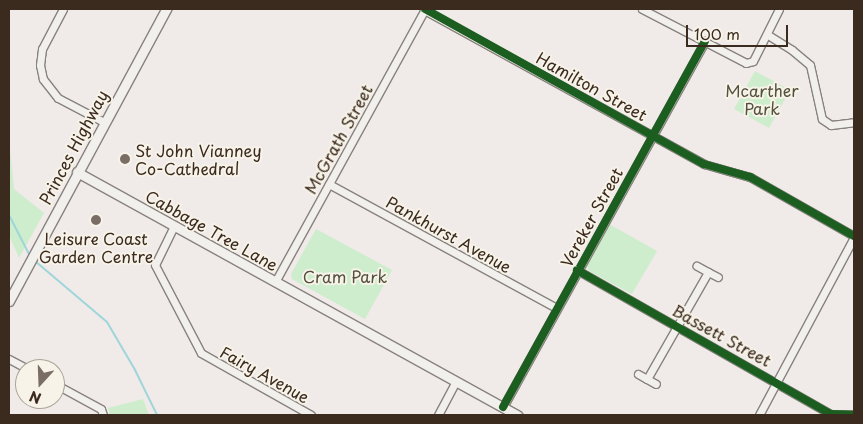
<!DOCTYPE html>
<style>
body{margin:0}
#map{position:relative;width:863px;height:424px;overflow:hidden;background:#f0eae9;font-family:"Playpen Sans",sans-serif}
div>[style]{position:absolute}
.green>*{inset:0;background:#cdedcd}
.stream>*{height:2px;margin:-1px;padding:0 1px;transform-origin:1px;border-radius:1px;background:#9ed6da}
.roads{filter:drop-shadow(1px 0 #88827e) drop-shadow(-1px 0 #88827e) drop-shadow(0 1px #88827e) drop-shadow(0 -1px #88827e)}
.minor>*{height:7px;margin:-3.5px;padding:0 3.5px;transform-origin:3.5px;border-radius:3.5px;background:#f2f0ec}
.major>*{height:9px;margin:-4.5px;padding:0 4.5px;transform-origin:4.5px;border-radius:4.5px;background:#f2f0ec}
.cycleway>*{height:8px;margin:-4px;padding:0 4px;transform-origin:4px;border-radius:4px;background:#1b5e20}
.dots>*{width:14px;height:14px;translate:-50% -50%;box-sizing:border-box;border:2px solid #f7f3e8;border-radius:50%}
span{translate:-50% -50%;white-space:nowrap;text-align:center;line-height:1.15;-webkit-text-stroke:4px #f7f3e8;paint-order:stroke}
.street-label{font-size:16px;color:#3b2a1e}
.park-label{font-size:16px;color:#52513c}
.poi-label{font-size:16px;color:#3b2a1e}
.left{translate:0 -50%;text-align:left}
.frame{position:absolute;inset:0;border:10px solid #3b2a1e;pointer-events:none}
.north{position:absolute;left:15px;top:359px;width:50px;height:50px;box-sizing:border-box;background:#f7f3e8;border:1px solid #aca397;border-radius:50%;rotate:200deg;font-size:14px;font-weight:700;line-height:20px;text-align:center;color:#3b2a1e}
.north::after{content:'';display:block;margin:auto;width:18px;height:22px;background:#7a6d65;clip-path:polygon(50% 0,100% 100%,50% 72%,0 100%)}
.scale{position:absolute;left:686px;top:25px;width:102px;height:22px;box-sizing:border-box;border:2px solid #3b2a1e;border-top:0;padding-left:6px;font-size:15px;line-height:18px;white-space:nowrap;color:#3b2a1e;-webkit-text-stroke:4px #f7f3e8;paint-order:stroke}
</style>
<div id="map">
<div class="green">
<i style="clip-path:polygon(755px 71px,790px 90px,769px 128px,734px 109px)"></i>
<i style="clip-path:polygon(9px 138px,14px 189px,44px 213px,19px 258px,9px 235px)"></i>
<i style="clip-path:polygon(609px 224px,657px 251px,632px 294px,589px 271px,587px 266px)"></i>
<i style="clip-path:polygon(316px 229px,392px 270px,365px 319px,292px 279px,291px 274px)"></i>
<i style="clip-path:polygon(143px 399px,149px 415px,110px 415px,108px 408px)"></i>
</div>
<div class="stream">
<i style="left:9px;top:215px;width:46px;rotate:62.9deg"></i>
<i style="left:35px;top:261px;width:94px;rotate:40.3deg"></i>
<i style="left:107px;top:322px;width:56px;rotate:59.7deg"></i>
<i style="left:135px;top:370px;width:50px;rotate:63.9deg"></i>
</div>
<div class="roads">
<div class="minor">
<i style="left:63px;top:9px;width:45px;rotate:117.7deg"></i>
<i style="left:42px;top:49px;width:16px;rotate:97deg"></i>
<i style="left:40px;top:65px;width:14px;rotate:78deg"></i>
<i style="left:43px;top:79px;width:24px;rotate:52deg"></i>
<i style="left:58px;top:98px;width:52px;rotate:27.6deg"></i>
<i style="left:642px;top:9px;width:117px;rotate:27.4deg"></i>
<i style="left:746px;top:63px;width:7px;rotate:-16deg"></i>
<i style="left:753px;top:61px;width:58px;rotate:-63.4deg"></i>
<i style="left:424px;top:10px;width:320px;rotate:28.8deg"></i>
<i style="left:704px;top:164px;width:48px;rotate:15.8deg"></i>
<i style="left:750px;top:177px;width:120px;rotate:29.6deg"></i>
<i style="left:768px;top:35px;width:28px;rotate:32deg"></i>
<i style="left:792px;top:50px;width:23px;rotate:40deg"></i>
<i style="left:810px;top:65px;width:55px;rotate:77.5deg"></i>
<i style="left:822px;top:119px;width:11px;rotate:34deg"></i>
<i style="left:831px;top:125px;width:23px;rotate:-7deg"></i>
<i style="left:329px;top:184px;width:259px;rotate:28.6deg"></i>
<i style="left:174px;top:226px;width:43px;rotate:116deg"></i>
<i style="left:155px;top:265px;width:99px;rotate:62.4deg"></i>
<i style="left:201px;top:353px;width:126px;rotate:29.4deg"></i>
<i style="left:577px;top:270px;width:291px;rotate:29.6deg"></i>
<i style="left:830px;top:414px;width:24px;rotate:2deg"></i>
<i style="left:708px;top:272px;width:11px;rotate:27deg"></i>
<i style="left:275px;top:282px;width:311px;rotate:-61.2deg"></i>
<i style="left:9px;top:359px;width:21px;rotate:28deg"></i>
<i style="left:638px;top:374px;width:10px;rotate:29deg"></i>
<i style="left:647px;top:379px;width:123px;rotate:-60.3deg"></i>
<i style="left:708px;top:272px;width:13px;rotate:-151deg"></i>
<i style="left:647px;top:379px;width:10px;rotate:29deg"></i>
<i style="left:55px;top:384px;width:52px;rotate:28.5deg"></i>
<i style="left:101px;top:409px;width:6px;rotate:72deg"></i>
<i style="left:503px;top:407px;width:418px;rotate:-61.1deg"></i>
<i style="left:438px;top:415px;width:38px;rotate:-62deg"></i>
<i style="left:759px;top:415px;width:202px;rotate:-61.9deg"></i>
</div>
<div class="major">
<i style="left:77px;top:172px;width:503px;rotate:28.91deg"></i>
<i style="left:9px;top:301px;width:332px;rotate:-61.7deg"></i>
</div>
</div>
<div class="cycleway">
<i style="left:425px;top:9px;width:319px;rotate:29.1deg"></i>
<i style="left:704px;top:164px;width:48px;rotate:15.8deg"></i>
<i style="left:750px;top:177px;width:120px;rotate:29.6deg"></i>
<i style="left:577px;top:270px;width:291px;rotate:29.6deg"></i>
<i style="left:830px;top:414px;width:24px;rotate:2deg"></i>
<i style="left:503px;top:407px;width:418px;rotate:-61.1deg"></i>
</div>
<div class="dots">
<i style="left:125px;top:159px;background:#7a6d65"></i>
<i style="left:96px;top:220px;background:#7a6d65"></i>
</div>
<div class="street-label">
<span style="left:592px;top:86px;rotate:29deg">Hamilton Street</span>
<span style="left:338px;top:139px;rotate:-61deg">McGrath Street</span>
<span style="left:73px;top:147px;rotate:-62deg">Princes Highway</span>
<span style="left:591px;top:217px;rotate:-61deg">Vereker Street</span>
<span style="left:212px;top:230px;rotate:29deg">Cabbage Tree Lane</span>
<span style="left:449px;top:234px;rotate:29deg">Pankhurst Avenue</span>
<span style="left:722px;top:335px;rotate:29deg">Bassett Street</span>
<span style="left:265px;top:374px;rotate:29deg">Fairy Avenue</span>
</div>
<div class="park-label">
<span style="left:762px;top:99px">Mcarther<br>Park</span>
<span style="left:345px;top:276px">Cram Park</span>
</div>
<div class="poi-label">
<span class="left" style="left:135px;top:159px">St John Vianney<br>Co-Cathedral</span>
<span style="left:96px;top:247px">Leisure Coast<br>Garden Centre</span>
</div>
<div class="frame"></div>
<div class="north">N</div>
<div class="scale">100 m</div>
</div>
